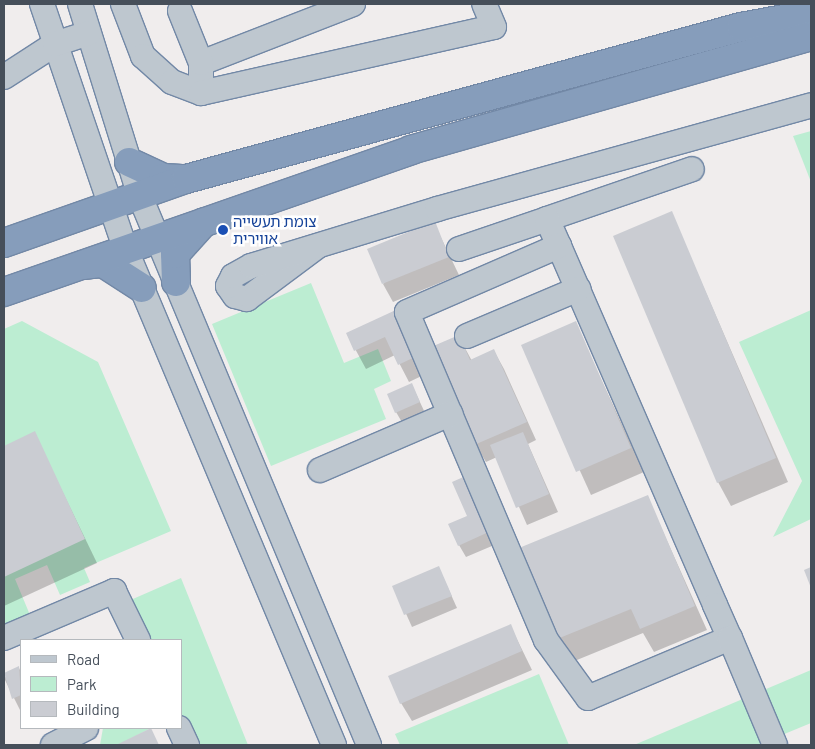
<!DOCTYPE html>
<meta charset="utf-8">
<style>
body{margin:0}
#map{position:relative;width:815px;height:749px;overflow:hidden;background:#f0eded;font-family:Barlow,"Noto Sans Hebrew",sans-serif}
div>[style]{position:absolute}
.green>*{inset:0;background:#bcedd2}
.shadow>*{inset:0;background:#0003}
.building>*{inset:0;background:#caccd2}
.roads{filter:drop-shadow(1px 0 #7288a6) drop-shadow(-1px 0 #7288a6) drop-shadow(0 1px #7288a6) drop-shadow(0 -1px #7288a6)}
.minor>*{height:24px;margin:-12px;padding:0 12px;transform-origin:12px;border-radius:12px;background:#bec7cf}
.highway>*{height:28px;margin:-14px;padding:0 14px;transform-origin:14px;border-radius:14px;background:#869dbb}
.dots>*{width:14px;height:14px;translate:-50% -50%;box-sizing:border-box;border:2px solid #fff;border-radius:50%}
span{translate:-50% -50%;white-space:nowrap;text-align:center;line-height:1.15;-webkit-text-stroke:5px #fff;paint-order:stroke}
.transit-label{font-size:15px;color:#164399}
.left{translate:0 -50%;text-align:left}
.frame{position:absolute;inset:0;border:5px solid #464f5a;pointer-events:none}
.legend{position:absolute;left:20px;top:639px;width:162px;height:90px;box-sizing:border-box;background:#fff;border:1px solid #b5b9bd;margin:0;padding:6px 9px;list-style:none;font-size:15px;color:#464f5a}
.legend li{display:flex;align-items:center;gap:10px;height:25px}
.legend b{width:25px;border:1px solid #b5b9bd}
</style>
<div id="map">
<div class="green">
<i style="clip-path:polygon(811px 131px,811px 182px,793px 136px)"></i>
<i style="clip-path:polygon(311px 283px,344px 363px,378px 349px,391px 381px,374px 389px,386px 419px,271px 466px,212px 324px)"></i>
<i style="clip-path:polygon(811px 310px,811px 519px,773px 537px,802px 481px,739px 342px)"></i>
<i style="clip-path:polygon(22px 321px,98px 362px,171px 531px,84px 568px,90px 582px,60px 595px,47px 565px,15px 579px,30px 615px,4px 626px,4px 329px)"></i>
<i style="clip-path:polygon(181px 578px,248px 745px,195px 745px,181px 717px,181px 640px,144px 640px,126px 602px)"></i>
<i style="clip-path:polygon(811px 670px,811px 723px,758px 745px,634px 745px)"></i>
<i style="clip-path:polygon(539px 674px,569px 745px,400px 745px,395px 734px)"></i>
<i style="clip-path:polygon(103px 728px,151px 728px,118px 745px,100px 745px)"></i>
</div>
<div class="shadow">
<i style="clip-path:polygon(671px 212px,788px 482px,731px 506px,718px 482px)"></i>
<i style="clip-path:polygon(434px 223px,459px 275px,393px 302px,383px 284px)"></i>
<i style="clip-path:polygon(398px 311px,428px 373px,409px 382px,395px 355px,366px 369px,347px 334px)"></i>
<i style="clip-path:polygon(575px 323px,644px 472px,591px 495px,523px 346px)"></i>
<i style="clip-path:polygon(459px 337px,472px 361px,494px 351px,504px 369px,536px 440px,528px 444px,558px 512px,527px 525px,497px 457px,486px 462px,475px 444px)"></i>
<i style="clip-path:polygon(412px 385px,426px 415px,403px 424px,396px 412px)"></i>
<i style="clip-path:polygon(34px 433px,97px 563px,4px 606px,4px 447px)"></i>
<i style="clip-path:polygon(454px 483px,499px 543px,466px 557px,459px 545px,469px 516px)"></i>
<i style="clip-path:polygon(647px 496px,707px 630px,654px 652px,643px 633px,572px 662px,558px 639px)"></i>
<i style="clip-path:polygon(439px 568px,457px 608px,412px 627px,394px 587px)"></i>
<i style="clip-path:polygon(510px 625px,532px 670px,412px 721px,401px 703px)"></i>
<i style="clip-path:polygon(19px 668px,21px 672px,20px 710px,4px 678px)"></i>
</div>
<div class="building">
<i style="clip-path:polygon(672px 211px,776px 458px,717px 483px,613px 236px)"></i>
<i style="clip-path:polygon(435px 221px,449px 257px,382px 284px,367px 249px)"></i>
<i style="clip-path:polygon(398px 309px,419px 355px,398px 365px,385px 337px,354px 351px,346px 333px)"></i>
<i style="clip-path:polygon(576px 321px,631px 448px,576px 472px,521px 345px)"></i>
<i style="clip-path:polygon(459px 335px,470px 360px,494px 349px,527px 422px,474px 445px,431px 347px)"></i>
<i style="clip-path:polygon(412px 383px,420px 402px,395px 413px,387px 394px)"></i>
<i style="clip-path:polygon(35px 431px,85px 539px,4px 577px,4px 446px)"></i>
<i style="clip-path:polygon(523px 432px,549px 494px,516px 508px,490px 445px)"></i>
<i style="clip-path:polygon(468px 475px,493px 530px,458px 546px,448px 524px,467px 516px,452px 482px)"></i>
<i style="clip-path:polygon(648px 495px,695px 606px,640px 629px,631px 609px,557px 639px,519px 548px)"></i>
<i style="clip-path:polygon(439px 566px,452px 596px,404px 615px,392px 586px)"></i>
<i style="clip-path:polygon(811px 567px,811px 588px,804px 570px)"></i>
<i style="clip-path:polygon(511px 624px,522px 651px,400px 704px,388px 676px)"></i>
<i style="clip-path:polygon(19px 666px,21px 695px,12px 699px,4px 673px)"></i>
<i style="clip-path:polygon(151px 728px,159px 745px,116px 745px)"></i>
</div>
<div class="roads">
<div class="minor">
<i style="left:42px;top:4px;width:258px;rotate:71.2deg"></i>
<i style="left:125px;top:248px;width:539px;rotate:67.19deg"></i>
<i style="left:80px;top:4px;width:199px;rotate:72.7deg"></i>
<i style="left:139px;top:194px;width:597px;rotate:67.34deg"></i>
<i style="left:123px;top:4px;width:56px;rotate:69deg"></i>
<i style="left:143px;top:56px;width:39px;rotate:42deg"></i>
<i style="left:172px;top:82px;width:31px;rotate:21deg"></i>
<i style="left:353px;top:4px;width:163px;rotate:158.8deg"></i>
<i style="left:201px;top:63px;width:30px;rotate:90deg"></i>
<i style="left:201px;top:93px;width:300px;rotate:-12.7deg"></i>
<i style="left:494px;top:27px;width:25px;rotate:-113deg"></i>
<i style="left:180px;top:11px;width:56px;rotate:68deg"></i>
<i style="left:4px;top:77px;width:61px;rotate:-32.9deg"></i>
<i style="left:55px;top:44px;width:35px;rotate:-18deg"></i>
<i style="left:547px;top:219px;width:153px;rotate:-19deg"></i>
<i style="left:318px;top:246px;width:89px;rotate:143.3deg"></i>
<i style="left:247px;top:299px;width:12px;rotate:-166deg"></i>
<i style="left:235px;top:296px;width:12px;rotate:-125deg"></i>
<i style="left:228px;top:286px;width:11px;rotate:-63deg"></i>
<i style="left:233px;top:276px;width:21px;rotate:-29deg"></i>
<i style="left:251px;top:266px;width:195px;rotate:-17deg"></i>
<i style="left:437px;top:209px;width:388px;rotate:-15.5deg"></i>
<i style="left:459px;top:249px;width:93px;rotate:-18.8deg"></i>
<i style="left:547px;top:219px;width:30px;rotate:66deg"></i>
<i style="left:559px;top:246px;width:391px;rotate:66.5deg"></i>
<i style="left:715px;top:605px;width:36px;rotate:66deg"></i>
<i style="left:730px;top:638px;width:154px;rotate:157.1deg"></i>
<i style="left:588px;top:698px;width:72px;rotate:-125.9deg"></i>
<i style="left:546px;top:640px;width:356px;rotate:-113deg"></i>
<i style="left:407px;top:312px;width:166px;rotate:-23.5deg"></i>
<i style="left:467px;top:336px;width:121px;rotate:-22.9deg"></i>
<i style="left:320px;top:470px;width:142px;rotate:-23.3deg"></i>
<i style="left:4px;top:638px;width:120px;rotate:-23.1deg"></i>
<i style="left:114px;top:591px;width:55px;rotate:63.9deg"></i>
<i style="left:730px;top:638px;width:116px;rotate:67.2deg"></i>
<i style="left:179px;top:728px;width:19px;rotate:65deg"></i>
<i style="left:53px;top:745px;width:37px;rotate:-27deg"></i>
</div>
<div class="highway">
<i style="left:129px;top:162px;width:38px;rotate:25deg"></i>
<i style="left:163px;top:178px;width:19px;rotate:3deg"></i>
<i style="left:4px;top:243px;width:193px;rotate:-19.4deg"></i>
<i style="left:186px;top:179px;width:575px;rotate:-15.32deg"></i>
<i style="left:741px;top:27px;width:71px;rotate:-10.5deg"></i>
<i style="left:83px;top:265px;width:20px;rotate:-6deg"></i>
<i style="left:103px;top:263px;width:46px;rotate:32.7deg"></i>
<i style="left:176px;top:282px;width:28px;rotate:-92deg"></i>
<i style="left:175px;top:254px;width:43px;rotate:-47.8deg"></i>
<i style="left:4px;top:292px;width:431px;rotate:-19.2deg"></i>
<i style="left:411px;top:150px;width:416px;rotate:-15.9deg"></i>
</div>
</div>
<div class="dots">
<i style="left:223px;top:230px;background:#1a4fb4"></i>
</div>
<div class="transit-label">
<span class="left" style="left:233px;top:230px">צומת תעשייה<br>אווירית</span>
</div>
<div class="frame"></div>
<ul class="legend">
<li><b style="height:6px;background:#bec7cf"></b>Road</li>
<li><b style="height:14px;background:#bcedd2"></b>Park</li>
<li><b style="height:14px;background:#caccd2"></b>Building</li>
</ul>
</div>
